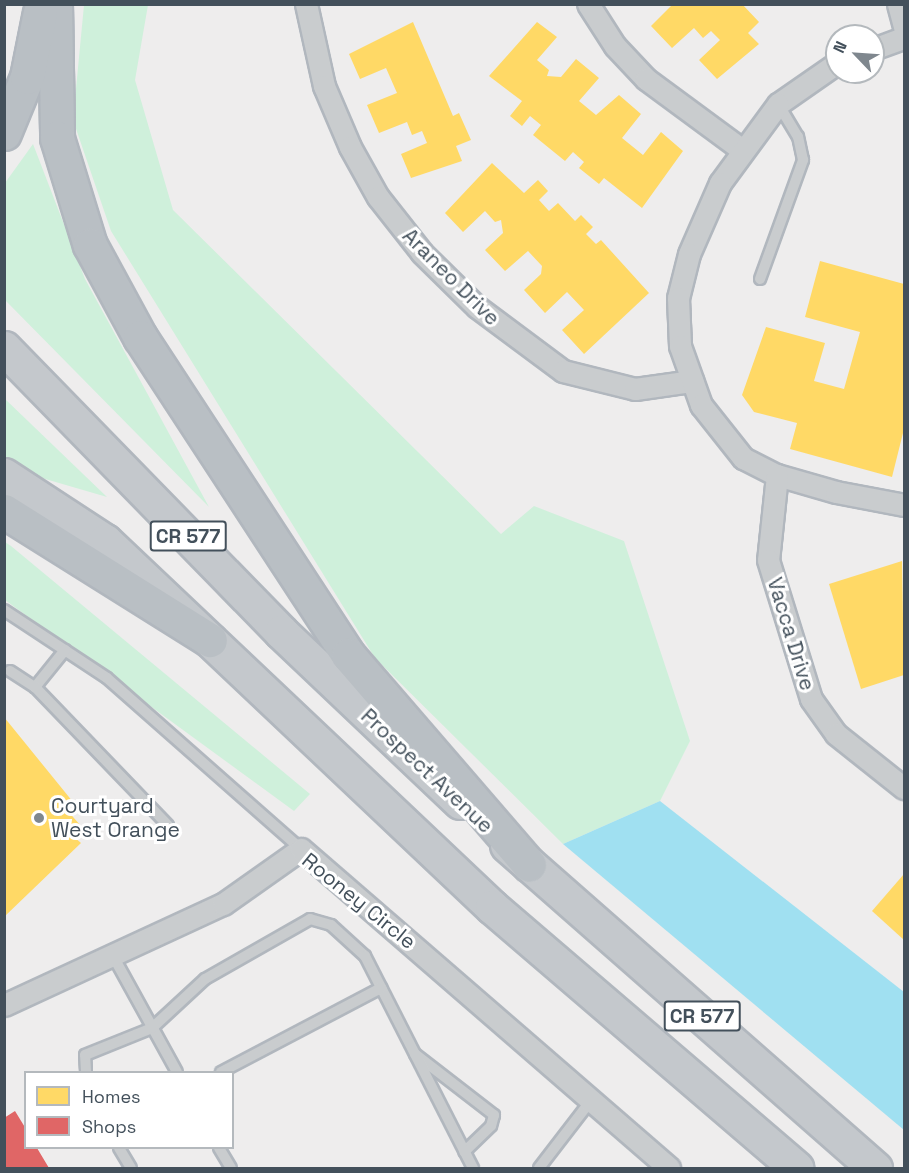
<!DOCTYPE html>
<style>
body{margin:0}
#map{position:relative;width:909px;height:1173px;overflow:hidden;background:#eeeded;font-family:"Space Grotesk",sans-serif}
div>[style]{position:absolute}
.green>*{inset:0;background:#cff0db}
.water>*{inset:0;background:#a0e0f1}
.homes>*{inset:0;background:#ffd966}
.shops>*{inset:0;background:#e06666}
.roads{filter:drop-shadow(2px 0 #b1b7be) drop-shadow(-2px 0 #b1b7be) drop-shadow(0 2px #b1b7be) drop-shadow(0 -2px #b1b7be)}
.lane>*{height:10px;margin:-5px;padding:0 5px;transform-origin:5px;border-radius:5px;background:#c9ccce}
.street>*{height:21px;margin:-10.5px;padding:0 10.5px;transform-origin:10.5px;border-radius:10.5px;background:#c9ccce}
.primary>*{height:33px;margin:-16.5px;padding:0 16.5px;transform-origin:16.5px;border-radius:16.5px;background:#c4c8cc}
.highway>*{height:33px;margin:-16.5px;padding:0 16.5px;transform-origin:16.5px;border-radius:16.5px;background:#b9bfc4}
.dots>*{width:16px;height:16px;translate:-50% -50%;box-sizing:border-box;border:3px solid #fff;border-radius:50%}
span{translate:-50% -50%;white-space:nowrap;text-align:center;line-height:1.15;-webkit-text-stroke:6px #fff;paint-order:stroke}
.shield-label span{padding:2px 4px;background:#fff;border:2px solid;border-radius:4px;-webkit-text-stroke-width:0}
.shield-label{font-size:20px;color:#43505b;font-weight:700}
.street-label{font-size:21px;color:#43505b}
.poi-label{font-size:21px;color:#43505b}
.left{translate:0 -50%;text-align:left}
.frame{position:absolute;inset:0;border:6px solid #43505b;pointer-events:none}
.legend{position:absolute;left:24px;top:1071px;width:210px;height:78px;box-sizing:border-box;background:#fff;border:2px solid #b4b9bd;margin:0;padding:8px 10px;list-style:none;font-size:18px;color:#43505b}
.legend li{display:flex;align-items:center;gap:12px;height:30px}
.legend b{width:30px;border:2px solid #b4b9bd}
.north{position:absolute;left:825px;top:24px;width:60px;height:60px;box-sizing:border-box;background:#fff;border:2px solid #b4b9bd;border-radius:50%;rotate:295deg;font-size:16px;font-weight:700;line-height:24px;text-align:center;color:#43505b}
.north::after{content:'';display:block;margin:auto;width:21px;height:27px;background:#7f878e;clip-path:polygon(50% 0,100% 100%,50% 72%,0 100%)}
</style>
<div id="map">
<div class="green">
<i style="clip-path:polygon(84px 5px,148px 5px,135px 80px,173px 210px,501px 534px,534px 506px,624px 541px,690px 741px,660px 801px,563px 844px,375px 658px,111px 231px,73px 120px)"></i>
<i style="clip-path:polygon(33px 144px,85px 279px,209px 507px,5px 300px,5px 183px)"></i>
<i style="clip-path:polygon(4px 398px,107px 497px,35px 476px,5px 456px)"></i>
<i style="clip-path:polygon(5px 542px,11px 546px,310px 794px,294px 811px,5px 600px)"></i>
</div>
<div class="water">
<i style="clip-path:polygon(660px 801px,904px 992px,904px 1130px,563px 844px)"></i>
</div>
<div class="homes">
<i style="clip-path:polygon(673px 4px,742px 4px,759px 22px,748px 33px,759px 44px,717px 79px,699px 60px,720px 40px,711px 31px,703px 38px,694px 28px,672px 48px,651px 26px)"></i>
<i style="clip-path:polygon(413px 22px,453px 116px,459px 113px,471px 140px,456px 146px,462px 161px,411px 178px,401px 154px,427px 143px,422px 131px,412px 135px,407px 122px,379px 133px,367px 105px,397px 93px,386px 68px,360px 79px,349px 54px)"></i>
<i style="clip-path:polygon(537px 22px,557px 37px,537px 60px,549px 70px,547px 76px,561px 77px,576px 59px,599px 78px,579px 101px,596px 115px,619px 95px,641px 114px,622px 138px,643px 155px,661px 132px,683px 151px,642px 208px,604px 178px,599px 184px,579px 168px,584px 162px,573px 152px,565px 161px,533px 135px,541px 125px,530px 116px,522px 126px,510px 116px,522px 101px,489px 76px)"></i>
<i style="clip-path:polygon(492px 163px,524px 193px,538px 180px,548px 191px,539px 200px,549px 211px,558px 203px,575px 221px,581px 215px,593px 227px,586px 234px,596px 244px,601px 240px,649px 293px,584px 354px,562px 330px,584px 310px,567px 292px,545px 313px,524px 290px,541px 274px,542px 266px,528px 251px,505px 271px,485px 250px,503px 233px,501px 220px,495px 222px,485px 211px,463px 232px,445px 213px)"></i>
<i style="clip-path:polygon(820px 261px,904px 284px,904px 429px,892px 477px,790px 449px,797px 423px,754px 412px,742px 395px,766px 327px,825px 343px,814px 381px,844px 389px,860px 332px,805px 317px)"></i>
<i style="clip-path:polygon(902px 561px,904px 675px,861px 689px,829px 584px)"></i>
<i style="clip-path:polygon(4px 717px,73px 802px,65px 808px,82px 827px,73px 836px,81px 843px,4px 917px)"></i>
<i style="clip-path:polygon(904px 874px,904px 940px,872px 911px)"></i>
</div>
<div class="shops">
<i style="clip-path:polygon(15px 1111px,26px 1129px,26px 1148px,37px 1148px,49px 1168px,4px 1168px,4px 1118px)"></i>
</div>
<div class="roads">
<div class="lane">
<i style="left:760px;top:279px;width:127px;rotate:-70.1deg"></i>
<i style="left:803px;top:160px;width:24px;rotate:-102deg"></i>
<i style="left:798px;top:137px;width:39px;rotate:-121deg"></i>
<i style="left:4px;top:610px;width:123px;rotate:33.4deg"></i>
<i style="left:107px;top:678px;width:259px;rotate:41.4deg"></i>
<i style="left:65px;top:650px;width:48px;rotate:129deg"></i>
<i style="left:35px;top:687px;width:192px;rotate:46.1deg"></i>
<i style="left:10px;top:671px;width:30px;rotate:33deg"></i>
<i style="left:113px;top:956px;width:132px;rotate:61.1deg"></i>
<i style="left:415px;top:1054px;width:100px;rotate:37.7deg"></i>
<i style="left:494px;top:1115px;width:11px;rotate:105deg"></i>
<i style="left:491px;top:1126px;width:37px;rotate:136deg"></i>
<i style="left:86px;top:1072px;width:17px;rotate:-93deg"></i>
<i style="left:85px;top:1055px;width:72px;rotate:-21.9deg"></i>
<i style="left:152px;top:1028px;width:72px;rotate:-42.8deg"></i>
<i style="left:205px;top:979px;width:121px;rotate:-29.7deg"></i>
<i style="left:310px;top:919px;width:22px;rotate:16deg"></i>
<i style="left:331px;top:925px;width:46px;rotate:42.4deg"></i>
<i style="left:365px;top:956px;width:238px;rotate:63deg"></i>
<i style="left:221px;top:1072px;width:181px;rotate:-27.7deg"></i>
<i style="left:119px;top:1148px;width:23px;rotate:59deg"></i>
<i style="left:219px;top:1148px;width:23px;rotate:59deg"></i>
<i style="left:539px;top:1168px;width:88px;rotate:-52.4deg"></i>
</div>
<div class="street">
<i style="left:306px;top:4px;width:84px;rotate:77.6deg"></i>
<i style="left:324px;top:86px;width:66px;rotate:66.9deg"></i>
<i style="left:350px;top:147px;width:57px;rotate:60.8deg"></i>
<i style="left:378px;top:197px;width:71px;rotate:51.8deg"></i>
<i style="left:422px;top:253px;width:77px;rotate:44.5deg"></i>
<i style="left:477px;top:307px;width:107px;rotate:36.7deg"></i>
<i style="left:563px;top:371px;width:74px;rotate:14deg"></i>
<i style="left:635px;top:389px;width:58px;rotate:-8deg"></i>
<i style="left:588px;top:4px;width:50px;rotate:57.3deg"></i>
<i style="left:615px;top:46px;width:45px;rotate:46.8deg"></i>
<i style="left:646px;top:79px;width:118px;rotate:36.4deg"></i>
<i style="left:898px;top:4px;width:24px;rotate:75deg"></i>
<i style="left:873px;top:49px;width:33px;rotate:-20deg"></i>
<i style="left:837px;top:63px;width:72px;rotate:145.2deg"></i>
<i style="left:778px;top:104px;width:98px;rotate:126.3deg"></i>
<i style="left:720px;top:183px;width:77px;rotate:113.6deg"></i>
<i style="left:689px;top:254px;width:45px;rotate:104deg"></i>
<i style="left:678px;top:298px;width:48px;rotate:87.6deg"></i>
<i style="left:680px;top:346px;width:63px;rotate:70.4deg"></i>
<i style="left:701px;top:405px;width:68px;rotate:51.6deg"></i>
<i style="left:743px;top:458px;width:38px;rotate:27deg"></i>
<i style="left:777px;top:475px;width:61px;rotate:16.1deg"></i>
<i style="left:836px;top:492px;width:69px;rotate:10.8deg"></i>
<i style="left:777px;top:475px;width:85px;rotate:96deg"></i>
<i style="left:768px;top:560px;width:145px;rotate:72.8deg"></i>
<i style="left:811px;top:699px;width:43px;rotate:54.5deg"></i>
<i style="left:836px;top:734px;width:87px;rotate:38.5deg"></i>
<i style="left:4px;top:1005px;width:241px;rotate:-24.8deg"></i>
<i style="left:223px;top:904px;width:95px;rotate:-35.2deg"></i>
<i style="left:301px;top:849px;width:487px;rotate:40.9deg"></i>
</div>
<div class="primary">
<i style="left:4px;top:348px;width:397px;rotate:45.7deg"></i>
<i style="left:281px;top:632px;width:247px;rotate:43.5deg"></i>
<i style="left:4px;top:475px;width:121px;rotate:33.2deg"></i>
<i style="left:105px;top:541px;width:533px;rotate:43.4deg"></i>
<i style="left:492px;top:907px;width:401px;rotate:40.6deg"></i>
<i style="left:507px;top:845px;width:490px;rotate:41.3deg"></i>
</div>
<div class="highway">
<i style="left:55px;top:4px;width:134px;rotate:89.1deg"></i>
<i style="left:57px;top:138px;width:112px;rotate:72.9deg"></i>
<i style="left:90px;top:245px;width:105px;rotate:61.5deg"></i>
<i style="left:140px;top:337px;width:380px;rotate:56.8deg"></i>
<i style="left:348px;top:655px;width:277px;rotate:49.2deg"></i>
<i style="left:4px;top:133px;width:61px;rotate:-67.7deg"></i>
<i style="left:27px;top:77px;width:66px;rotate:-78.7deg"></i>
<i style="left:4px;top:511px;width:243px;rotate:32.1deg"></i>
</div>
</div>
<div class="dots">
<i style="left:39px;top:818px;background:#7f878e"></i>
</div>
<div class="shield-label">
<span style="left:188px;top:536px">CR 577</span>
<span style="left:702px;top:1016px">CR 577</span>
</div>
<div class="street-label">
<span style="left:451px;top:277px;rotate:45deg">Araneo Drive</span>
<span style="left:791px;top:634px;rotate:73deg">Vacca Drive</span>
<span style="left:427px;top:771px;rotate:43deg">Prospect Avenue</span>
<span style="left:359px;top:901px;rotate:39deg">Rooney Circle</span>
</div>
<div class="poi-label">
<span class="left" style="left:51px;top:818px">Courtyard<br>West Orange</span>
</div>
<div class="frame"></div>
<ul class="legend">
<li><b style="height:16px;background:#ffd966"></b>Homes</li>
<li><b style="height:16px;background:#e06666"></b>Shops</li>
</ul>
<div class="north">N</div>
</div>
